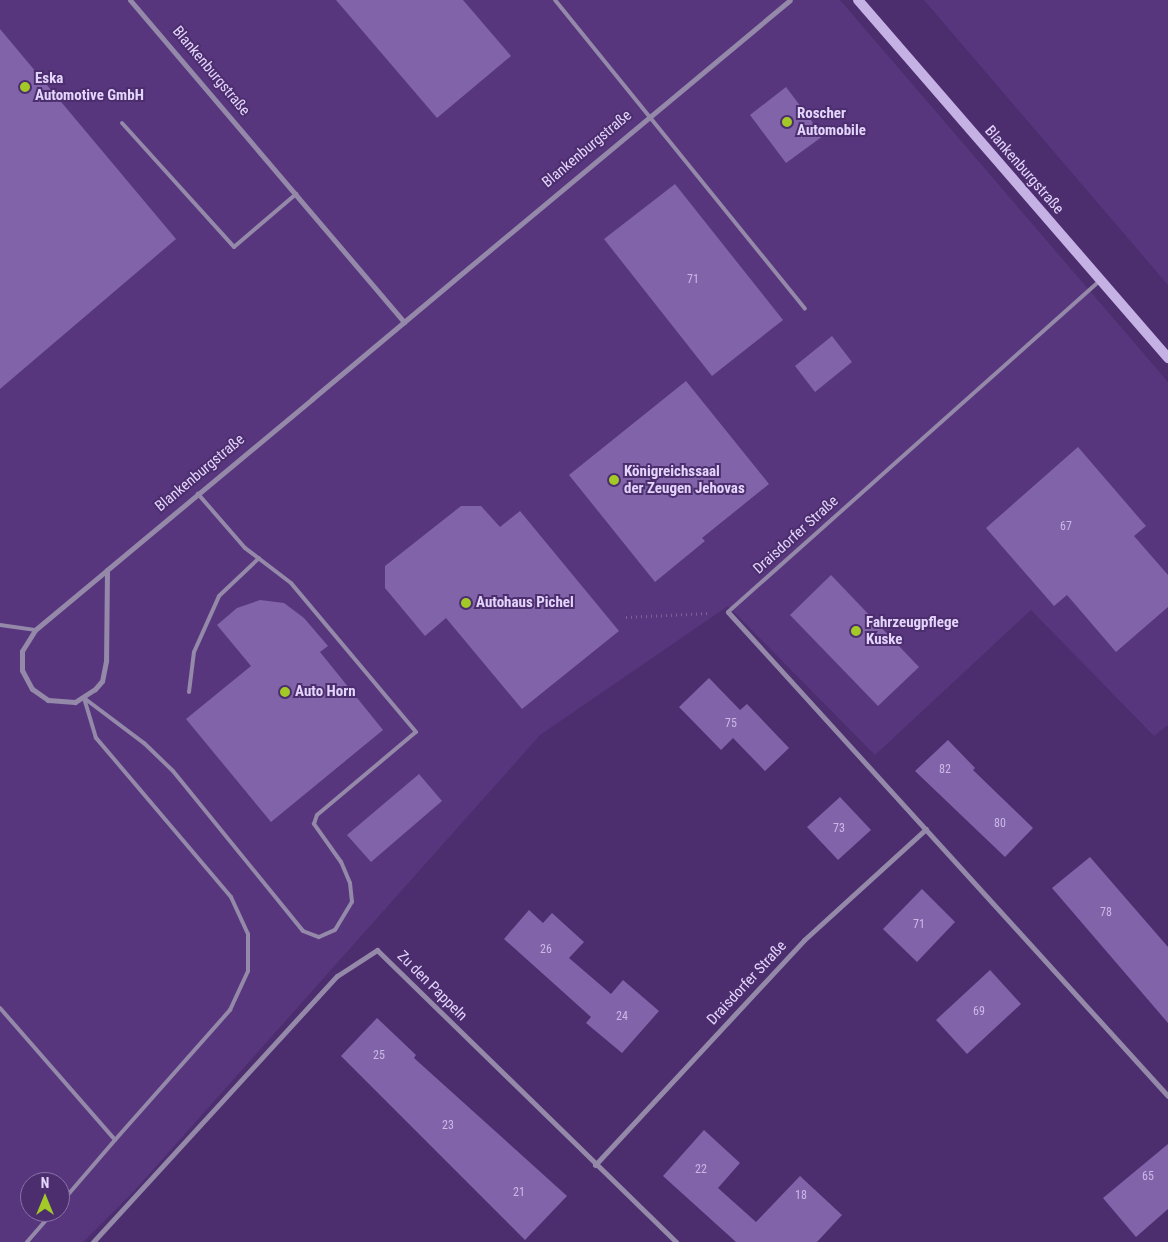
<!DOCTYPE html>
<meta charset="utf-8">
<style>
body{margin:0}
#map{position:relative;width:1168px;height:1242px;overflow:hidden;background:#4c2e6f;font-family:"Roboto Condensed",sans-serif}
div>[style]{position:absolute}
.built>*{inset:0;background:#57367e}
.building>*{inset:0;background:#8163a9}
.path>*{height:3px;margin-top:-1.5px;transform-origin:0;background:repeating-linear-gradient(90deg,#7a619a 0 1px,transparent 0 5px)}
.lane>*{height:4px;margin:-2px;padding:0 2px;transform-origin:2px;border-radius:2px;background:#9589a9}
.street>*{height:5px;margin:-2.5px;padding:0 2.5px;transform-origin:2.5px;border-radius:2.5px;background:#9589a9}
.secondary>*{height:10px;margin:-5px;padding:0 5px;transform-origin:5px;border-radius:5px;background:#c5b1e4}
.dots>*{width:14px;height:14px;translate:-50% -50%;box-sizing:border-box;border:2px solid #4c2e6f;border-radius:50%}
span{translate:-50% -50%;white-space:nowrap;text-align:center;line-height:1.15;-webkit-text-stroke:4px #4c2e6f;paint-order:stroke}
.number-label{font-size:12px;color:#cbb8e7}
.number-label span{-webkit-text-stroke-width:0}
.street-label{font-size:15px;color:#e4d5fc}
.poi-label{font-size:15px;color:#e4d5fc;font-weight:700}
.left{translate:0 -50%;text-align:left}
.north{position:absolute;left:20px;top:1172px;width:50px;height:50px;box-sizing:border-box;background:#4c2e6f;border:1px solid #8971a7;border-radius:50%;rotate:0deg;font-size:14px;font-weight:700;line-height:20px;text-align:center;color:#e4d5fc}
.north::after{content:'';display:block;margin:auto;width:18px;height:22px;background:#a3c927;clip-path:polygon(50% 0,100% 100%,50% 72%,0 100%)}
</style>
<div id="map">
<div class="built">
<i style="clip-path:polygon(evenodd,0 0,840px 0,1168px 382px,1168px 725px,1154px 736px,1031px 610px,875px 755px,728px 606px,540px 735px,135px 1190px,83px 1242px,0 1242px,0 0,30px 1182px,60px 1182px,60px 1212px,30px 1212px,30px 1182px)"></i>
<i style="clip-path:polygon(924px 0,1168px 0,1168px 285px)"></i>
</div>
<div class="building">
<i style="clip-path:polygon(336px 0,463px 0,511px 56px,437px 118px)"></i>
<i style="clip-path:polygon(0 29px,176px 239px,0 389px)"></i>
<i style="clip-path:polygon(786px 87px,823px 136px,786px 163px,750px 115px)"></i>
<i style="clip-path:polygon(675px 184px,783px 320px,712px 376px,604px 239px)"></i>
<i style="clip-path:polygon(832px 336px,852px 362px,815px 392px,795px 366px)"></i>
<i style="clip-path:polygon(686px 381px,769px 484px,702px 538px,705px 541px,655px 582px,569px 475px)"></i>
<i style="clip-path:polygon(1078px 447px,1146px 526px,1134px 536px,1168px 575px,1168px 607px,1116px 652px,1067px 595px,1054px 606px,986px 528px)"></i>
<i style="clip-path:polygon(461px 506px,481px 506px,500px 527px,520px 511px,619px 631px,522px 709px,446px 618px,425px 636px,385px 588px,385px 566px)"></i>
<i style="clip-path:polygon(831px 575px,919px 667px,878px 706px,790px 615px)"></i>
<i style="clip-path:polygon(260px 600px,284px 603px,304px 618px,328px 646px,320px 652px,383px 730px,271px 822px,186px 719px,251px 666px,217px 625px,237px 608px)"></i>
<i style="clip-path:polygon(709px 678px,740px 710px,747px 704px,789px 748px,765px 771px,733px 738px,721px 750px,679px 707px)"></i>
<i style="clip-path:polygon(948px 740px,975px 768px,973px 770px,1033px 828px,1005px 857px,915px 771px)"></i>
<i style="clip-path:polygon(419px 774px,442px 801px,371px 862px,347px 835px)"></i>
<i style="clip-path:polygon(840px 797px,871px 830px,838px 860px,807px 827px)"></i>
<i style="clip-path:polygon(1090px 857px,1168px 947px,1168px 1023px,1052px 888px)"></i>
<i style="clip-path:polygon(922px 889px,955px 922px,917px 962px,883px 929px)"></i>
<i style="clip-path:polygon(529px 910px,543px 923px,552px 913px,584px 942px,569px 958px,611px 994px,623px 980px,659px 1011px,622px 1053px,586px 1023px,591px 1017px,504px 939px)"></i>
<i style="clip-path:polygon(990px 970px,1021px 1004px,967px 1054px,936px 1020px)"></i>
<i style="clip-path:polygon(377px 1018px,416px 1055px,414px 1058px,567px 1196px,525px 1240px,341px 1056px)"></i>
<i style="clip-path:polygon(704px 1130px,740px 1163px,718px 1188px,756px 1222px,800px 1176px,842px 1215px,817px 1242px,736px 1242px,663px 1176px)"></i>
<i style="clip-path:polygon(1168px 1144px,1168px 1209px,1136px 1237px,1103px 1198px)"></i>
</div>
<div class="path">
<i style="left:626px;top:617px;width:84px;rotate:-2.7deg"></i>
</div>
<div class="lane">
<i style="left:555px;top:0;width:397px;rotate:51deg"></i>
<i style="left:122px;top:123px;width:167px;rotate:47.9deg"></i>
<i style="left:234px;top:247px;width:82px;rotate:-40.5deg"></i>
<i style="left:728px;top:612px;width:499px;rotate:-41.7deg"></i>
<i style="left:0;top:625px;width:35px;rotate:8deg"></i>
<i style="left:189px;top:692px;width:40px;rotate:-82.9deg"></i>
<i style="left:194px;top:652px;width:61px;rotate:-65.9deg"></i>
<i style="left:219px;top:596px;width:55px;rotate:-43.5deg"></i>
<i style="left:84px;top:698px;width:75px;rotate:36.9deg"></i>
<i style="left:144px;top:743px;width:40px;rotate:44deg"></i>
<i style="left:173px;top:771px;width:206px;rotate:50.9deg"></i>
<i style="left:303px;top:931px;width:17px;rotate:21deg"></i>
<i style="left:319px;top:937px;width:17px;rotate:-24deg"></i>
<i style="left:335px;top:930px;width:33px;rotate:-59deg"></i>
<i style="left:352px;top:902px;width:19px;rotate:-96deg"></i>
<i style="left:350px;top:883px;width:23px;rotate:-113deg"></i>
<i style="left:341px;top:862px;width:47px;rotate:-125.4deg"></i>
<i style="left:314px;top:824px;width:9px;rotate:-72deg"></i>
<i style="left:317px;top:815px;width:129px;rotate:-40deg"></i>
<i style="left:416px;top:732px;width:194px;rotate:-130deg"></i>
<i style="left:291px;top:583px;width:58px;rotate:-142.7deg"></i>
<i style="left:245px;top:548px;width:72px;rotate:-131deg"></i>
<i style="left:0;top:1008px;width:175px;rotate:48.9deg"></i>
<i style="left:115px;top:1140px;width:174px;rotate:-48.5deg"></i>
<i style="left:230px;top:1010px;width:43px;rotate:-65.2deg"></i>
<i style="left:248px;top:971px;width:37px;rotate:-90deg"></i>
<i style="left:248px;top:934px;width:41px;rotate:-114.7deg"></i>
<i style="left:231px;top:897px;width:209px;rotate:-130.3deg"></i>
<i style="left:96px;top:738px;width:42px;rotate:-106.7deg"></i>
<i style="left:60px;top:1204px;width:84px;rotate:-49.3deg"></i>
<i style="left:27px;top:1242px;width:40px;rotate:-49deg"></i>
</div>
<div class="street">
<i style="left:130px;top:0;width:423px;rotate:49.6deg"></i>
<i style="left:107px;top:570px;width:91px;rotate:90.6deg"></i>
<i style="left:106px;top:661px;width:20px;rotate:101deg"></i>
<i style="left:102px;top:681px;width:11px;rotate:131deg"></i>
<i style="left:95px;top:689px;width:24px;rotate:147deg"></i>
<i style="left:75px;top:702px;width:27px;rotate:-176deg"></i>
<i style="left:48px;top:700px;width:19px;rotate:-145deg"></i>
<i style="left:32px;top:689px;width:21px;rotate:-118deg"></i>
<i style="left:22px;top:670px;width:19px;rotate:-90deg"></i>
<i style="left:22px;top:651px;width:25px;rotate:-58deg"></i>
<i style="left:35px;top:630px;width:94px;rotate:-39.8deg"></i>
<i style="left:107px;top:570px;width:267px;rotate:-39.8deg"></i>
<i style="left:312px;top:399px;width:120px;rotate:-39.9deg"></i>
<i style="left:404px;top:322px;width:65px;rotate:-40deg"></i>
<i style="left:454px;top:280px;width:437px;rotate:-39.8deg"></i>
<i style="left:728px;top:612px;width:654px;rotate:47.73deg"></i>
<i style="left:595px;top:1165px;width:307px;rotate:-47.1deg"></i>
<i style="left:804px;top:940px;width:165px;rotate:-42.3deg"></i>
<i style="left:93px;top:1242px;width:361px;rotate:-47.5deg"></i>
<i style="left:337px;top:976px;width:48px;rotate:-33deg"></i>
<i style="left:377px;top:950px;width:418px;rotate:44.3deg"></i>
</div>
<div class="secondary">
<i style="left:858px;top:0;width:474px;rotate:49.1deg"></i>
</div>
<div class="dots">
<i style="left:25px;top:87px;background:#a3c927"></i>
<i style="left:787px;top:122px;background:#a3c927"></i>
<i style="left:614px;top:480px;background:#a3c927"></i>
<i style="left:466px;top:603px;background:#a3c927"></i>
<i style="left:856px;top:631px;background:#a3c927"></i>
<i style="left:285px;top:692px;background:#a3c927"></i>
</div>
<div class="number-label">
<span style="left:693px;top:280px">71</span>
<span style="left:1066px;top:527px">67</span>
<span style="left:731px;top:724px">75</span>
<span style="left:945px;top:770px">82</span>
<span style="left:1000px;top:824px">80</span>
<span style="left:839px;top:829px">73</span>
<span style="left:1106px;top:913px">78</span>
<span style="left:919px;top:925px">71</span>
<span style="left:546px;top:950px">26</span>
<span style="left:979px;top:1012px">69</span>
<span style="left:622px;top:1017px">24</span>
<span style="left:379px;top:1056px">25</span>
<span style="left:448px;top:1126px">23</span>
<span style="left:701px;top:1170px">22</span>
<span style="left:1148px;top:1177px">65</span>
<span style="left:519px;top:1193px">21</span>
<span style="left:801px;top:1196px">18</span>
</div>
<div class="street-label">
<span style="left:211px;top:71px;rotate:50deg">Blankenburgstraße</span>
<span style="left:587px;top:149px;rotate:-40deg">Blankenburgstraße</span>
<span style="left:1024px;top:170px;rotate:49deg">Blankenburgstraße</span>
<span style="left:200px;top:473px;rotate:-40deg">Blankenburgstraße</span>
<span style="left:796px;top:535px;rotate:-42deg">Draisdorfer Straße</span>
<span style="left:747px;top:983px;rotate:-47deg">Draisdorfer Straße</span>
<span style="left:432px;top:986px;rotate:45deg">Zu den Pappeln</span>
</div>
<div class="poi-label">
<span class="left" style="left:35px;top:87px">Eska<br>Automotive GmbH</span>
<span class="left" style="left:797px;top:122px">Roscher<br>Automobile</span>
<span class="left" style="left:624px;top:480px">Königreichssaal<br>der Zeugen Jehovas</span>
<span class="left" style="left:476px;top:603px">Autohaus Pichel</span>
<span class="left" style="left:866px;top:631px">Fahrzeugpflege<br>Kuske</span>
<span class="left" style="left:295px;top:692px">Auto Horn</span>
</div>
<div class="north">N</div>
</div>
